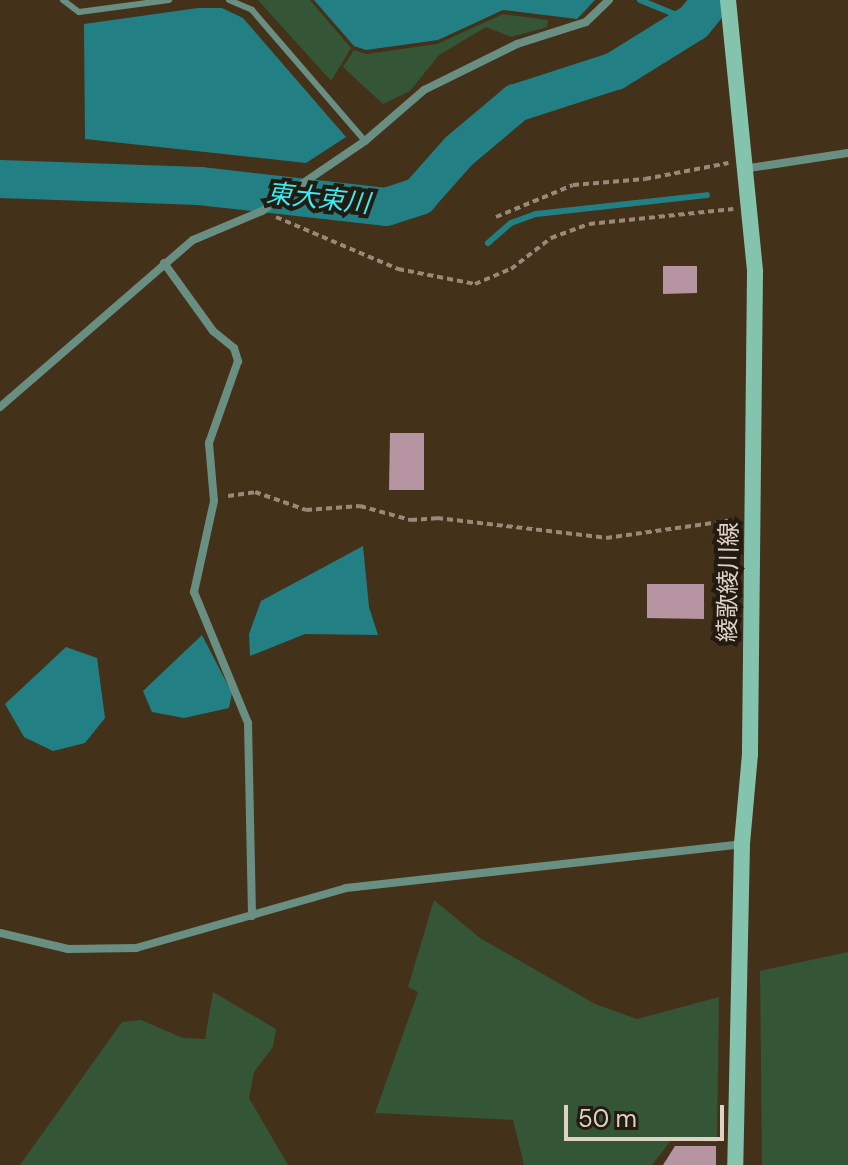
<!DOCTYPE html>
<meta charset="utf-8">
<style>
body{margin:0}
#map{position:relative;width:848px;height:1165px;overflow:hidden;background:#43311a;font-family:"DM Sans","Noto Sans JP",sans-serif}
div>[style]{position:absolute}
.green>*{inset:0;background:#355537}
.water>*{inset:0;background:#228084}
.stream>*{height:6px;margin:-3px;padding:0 3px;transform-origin:3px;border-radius:3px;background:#228084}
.river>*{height:38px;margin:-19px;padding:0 19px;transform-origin:19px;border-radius:19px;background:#228084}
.building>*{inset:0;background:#b694a2}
.path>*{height:4px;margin-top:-2px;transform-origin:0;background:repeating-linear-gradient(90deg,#988978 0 6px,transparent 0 10px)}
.lane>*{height:6px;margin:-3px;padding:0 3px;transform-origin:3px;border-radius:3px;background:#698f82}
.street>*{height:8px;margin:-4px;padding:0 4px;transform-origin:4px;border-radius:4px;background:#698f82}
.secondary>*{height:16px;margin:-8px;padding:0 8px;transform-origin:8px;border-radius:8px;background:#84c3ae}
span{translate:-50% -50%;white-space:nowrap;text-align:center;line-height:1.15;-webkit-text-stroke:8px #231a10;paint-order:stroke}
.street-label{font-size:24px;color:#ded2c5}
.water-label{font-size:26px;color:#3cebf3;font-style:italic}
.scale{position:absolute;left:564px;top:1105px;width:160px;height:36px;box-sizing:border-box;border:4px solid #ded2c5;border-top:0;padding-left:10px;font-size:24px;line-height:28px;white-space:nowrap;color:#ded2c5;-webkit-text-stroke:6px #231a10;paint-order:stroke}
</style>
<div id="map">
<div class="green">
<i style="clip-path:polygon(258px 0,310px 0,351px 48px,331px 81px)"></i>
<i style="clip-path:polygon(503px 14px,548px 20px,547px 27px,511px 37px,486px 27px,439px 55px,410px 91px,383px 104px,343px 67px,354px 50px,366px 54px,437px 44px)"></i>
<i style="clip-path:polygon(434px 900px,480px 938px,595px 1004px,637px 1019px,719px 997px,717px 1142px,671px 1140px,652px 1165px,524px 1165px,513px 1120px,375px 1113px,418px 992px,408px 987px)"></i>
<i style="clip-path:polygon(848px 952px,848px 1165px,762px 1165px,760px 971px)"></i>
<i style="clip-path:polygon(213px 992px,276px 1029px,273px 1047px,254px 1072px,249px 1098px,288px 1165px,20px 1165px,122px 1022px,141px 1020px,183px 1038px,205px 1039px)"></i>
</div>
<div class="water">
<i style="clip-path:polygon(314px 0,595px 0,577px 19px,503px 10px,438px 40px,366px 50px,354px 46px)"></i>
<i style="clip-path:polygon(198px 8px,222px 8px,243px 18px,346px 137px,306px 163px,85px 139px,84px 24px)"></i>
<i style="clip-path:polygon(363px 546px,369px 607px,378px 635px,305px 634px,250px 656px,249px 634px,261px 601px)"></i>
<i style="clip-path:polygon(202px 635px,232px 693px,229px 708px,184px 718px,152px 712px,143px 691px)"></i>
<i style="clip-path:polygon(66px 647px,97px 658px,105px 718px,85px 743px,53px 751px,24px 737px,5px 704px)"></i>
</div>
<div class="stream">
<i style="left:640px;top:0;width:58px;rotate:22.2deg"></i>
<i style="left:488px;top:243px;width:30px;rotate:-41deg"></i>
<i style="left:511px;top:223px;width:27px;rotate:-20deg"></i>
<i style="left:536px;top:214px;width:172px;rotate:-6.3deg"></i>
</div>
<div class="river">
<i style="left:0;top:179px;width:200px;rotate:2deg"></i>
<i style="left:200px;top:186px;width:187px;rotate:6.4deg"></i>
<i style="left:386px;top:207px;width:35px;rotate:-18deg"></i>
<i style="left:419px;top:196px;width:60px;rotate:-48.4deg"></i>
<i style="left:459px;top:151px;width:75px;rotate:-40.1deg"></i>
<i style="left:516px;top:103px;width:104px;rotate:-17.9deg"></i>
<i style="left:615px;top:71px;width:93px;rotate:-31.8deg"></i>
<i style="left:694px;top:22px;width:28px;rotate:-51deg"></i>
</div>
<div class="building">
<i style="clip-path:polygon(663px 266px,697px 266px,697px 293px,663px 294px)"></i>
<i style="clip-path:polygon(390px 433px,424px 433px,424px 490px,389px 490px)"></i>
<i style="clip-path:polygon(647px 584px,704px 584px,704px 619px,647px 618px)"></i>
<i style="clip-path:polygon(675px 1146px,716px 1146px,716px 1165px,663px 1165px)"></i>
</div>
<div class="path">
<i style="left:276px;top:217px;width:133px;rotate:23.1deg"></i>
<i style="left:398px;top:269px;width:78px;rotate:11deg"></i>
<i style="left:475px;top:284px;width:39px;rotate:-23deg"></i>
<i style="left:511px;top:269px;width:51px;rotate:-37.8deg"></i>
<i style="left:551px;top:238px;width:40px;rotate:-20.2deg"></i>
<i style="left:589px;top:224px;width:145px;rotate:-5.9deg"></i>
<i style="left:496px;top:217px;width:83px;rotate:-22.6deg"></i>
<i style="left:573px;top:185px;width:72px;rotate:-4.8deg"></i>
<i style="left:645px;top:179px;width:85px;rotate:-10.9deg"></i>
<i style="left:228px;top:496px;width:27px;rotate:-8deg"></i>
<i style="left:255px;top:492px;width:54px;rotate:19.4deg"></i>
<i style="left:306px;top:510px;width:54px;rotate:-4.2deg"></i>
<i style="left:360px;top:506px;width:53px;rotate:15.4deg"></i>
<i style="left:411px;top:520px;width:26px;rotate:-4deg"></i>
<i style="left:437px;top:518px;width:170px;rotate:6.7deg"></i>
<i style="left:606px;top:538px;width:129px;rotate:-8deg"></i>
</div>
<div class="lane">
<i style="left:63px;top:0;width:20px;rotate:37deg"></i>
<i style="left:79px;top:12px;width:91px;rotate:-7.6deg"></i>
<i style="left:229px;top:0;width:25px;rotate:23deg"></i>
<i style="left:252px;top:10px;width:173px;rotate:49.2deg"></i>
</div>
<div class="street">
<i style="left:743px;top:169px;width:106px;rotate:-8.7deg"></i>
<i style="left:164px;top:263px;width:84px;rotate:54.2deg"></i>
<i style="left:213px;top:331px;width:27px;rotate:39deg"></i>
<i style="left:234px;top:348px;width:14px;rotate:73deg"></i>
<i style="left:238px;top:361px;width:87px;rotate:109.5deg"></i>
<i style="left:209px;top:443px;width:58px;rotate:85.1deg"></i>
<i style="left:214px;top:501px;width:93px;rotate:102.4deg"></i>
<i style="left:194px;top:592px;width:142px;rotate:67.6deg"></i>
<i style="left:248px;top:723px;width:193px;rotate:88.8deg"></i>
<i style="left:0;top:407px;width:255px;rotate:-40.9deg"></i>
<i style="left:193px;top:240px;width:75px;rotate:-22.8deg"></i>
<i style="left:262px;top:211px;width:125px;rotate:-34.2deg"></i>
<i style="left:365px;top:141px;width:78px;rotate:-40.8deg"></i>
<i style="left:424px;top:90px;width:104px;rotate:-26.3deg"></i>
<i style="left:517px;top:44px;width:72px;rotate:-17.7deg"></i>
<i style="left:586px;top:22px;width:32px;rotate:-44deg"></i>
<i style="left:0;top:933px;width:70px;rotate:13.2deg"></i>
<i style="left:68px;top:949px;width:68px;rotate:-0.8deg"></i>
<i style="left:136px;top:948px;width:218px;rotate:-15.9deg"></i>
<i style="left:346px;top:888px;width:398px;rotate:-6.3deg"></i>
</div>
<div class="secondary">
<i style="left:728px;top:0;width:273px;rotate:84.3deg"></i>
<i style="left:755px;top:272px;width:482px;rotate:90.6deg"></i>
<i style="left:750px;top:754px;width:90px;rotate:95.1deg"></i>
<i style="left:742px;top:844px;width:321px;rotate:91.2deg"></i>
</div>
<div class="street-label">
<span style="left:728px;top:582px;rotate:-89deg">綾歌綾川線</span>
</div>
<div class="water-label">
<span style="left:318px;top:199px;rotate:6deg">東大束川</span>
</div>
<div class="scale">50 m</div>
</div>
